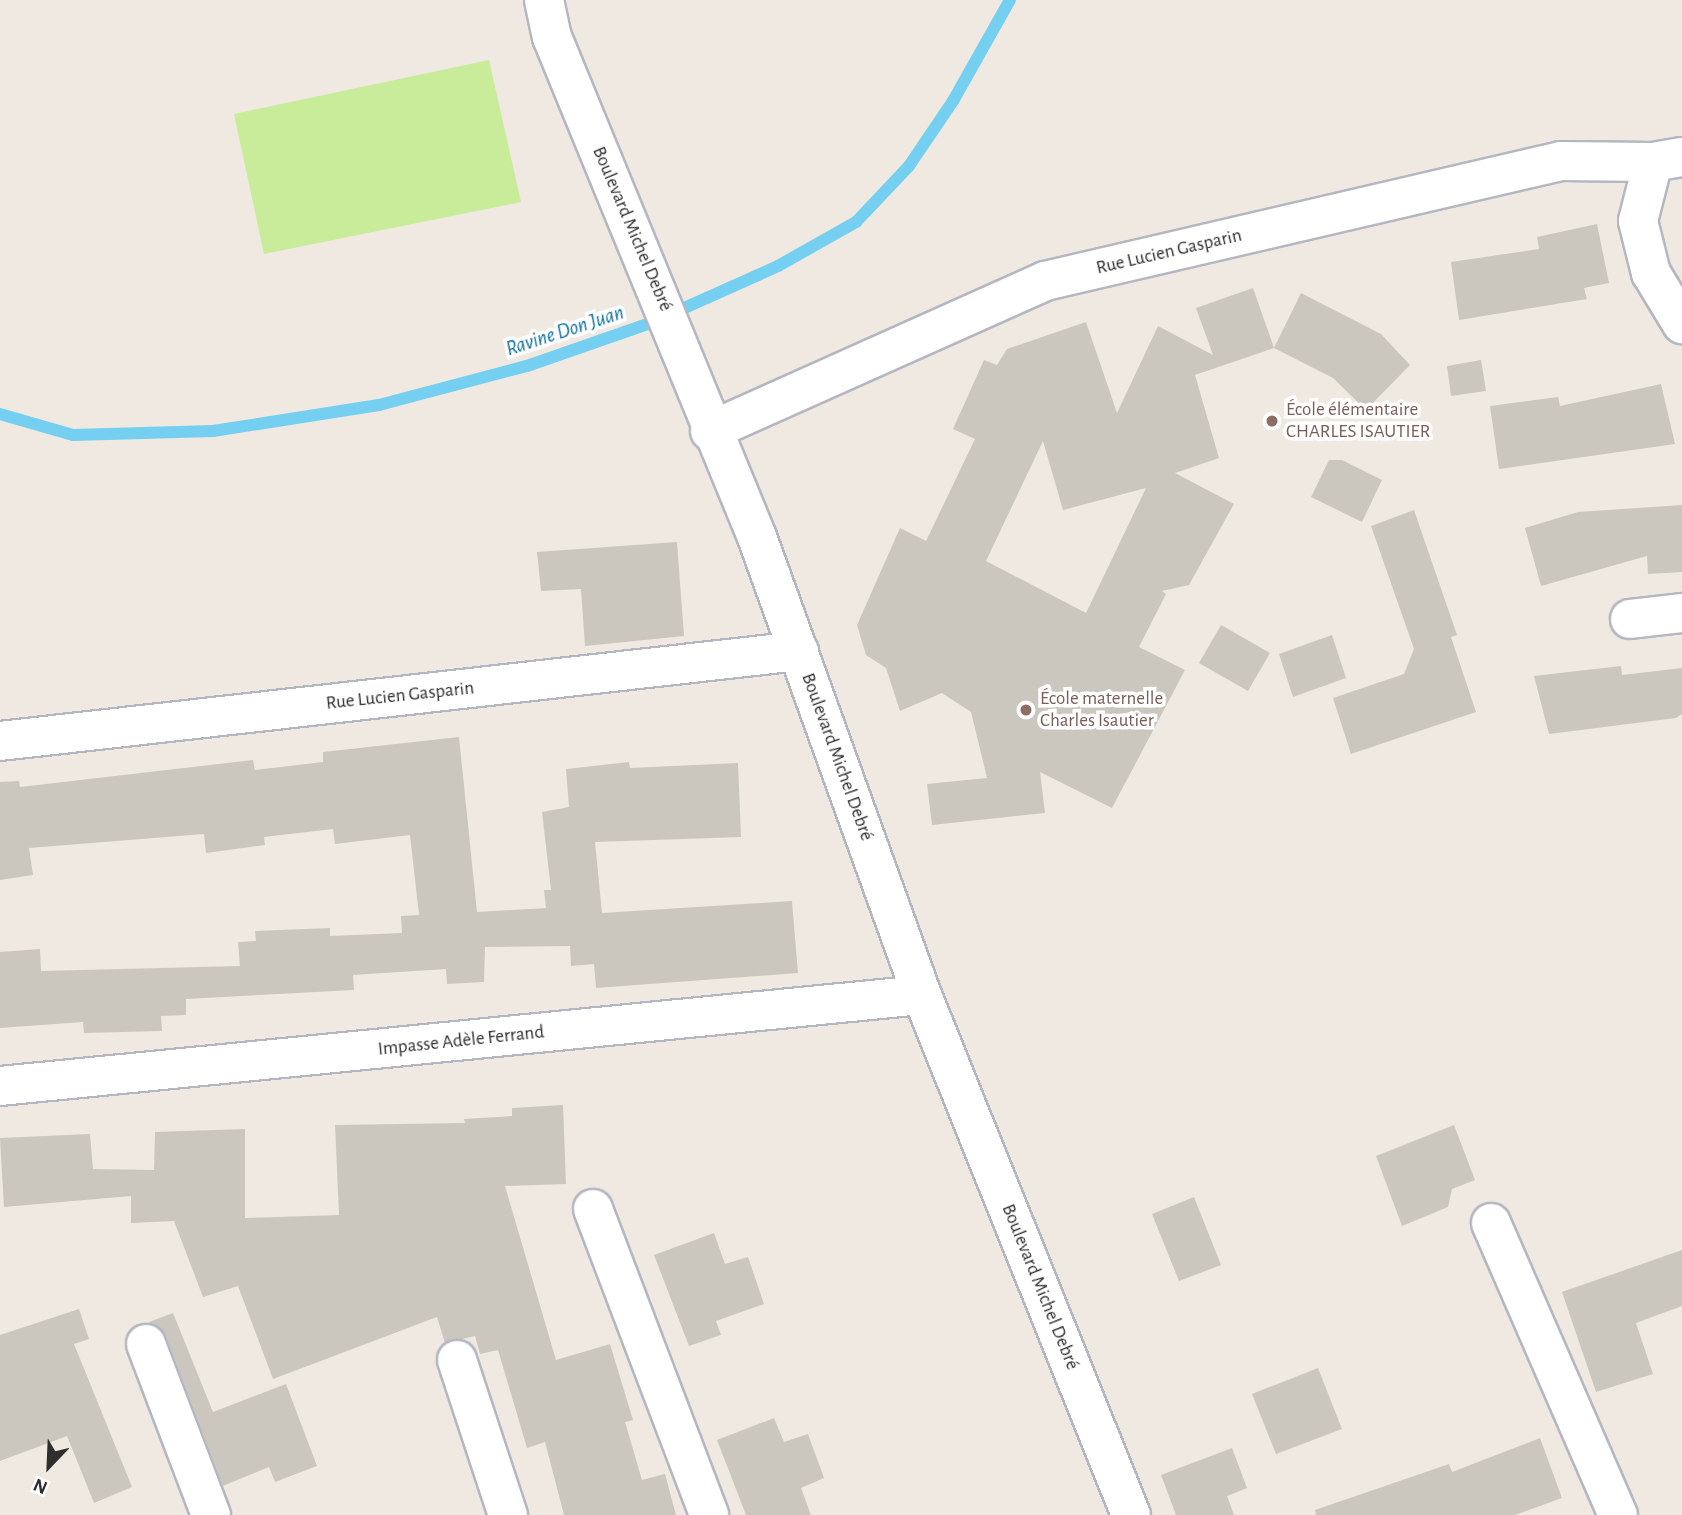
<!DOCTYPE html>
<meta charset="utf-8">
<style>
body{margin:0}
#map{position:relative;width:1682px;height:1515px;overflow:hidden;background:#efe9e1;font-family:"Alegreya Sans",sans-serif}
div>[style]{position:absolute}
.pitch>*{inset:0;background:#c9ec9a}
.stream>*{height:12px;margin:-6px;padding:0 6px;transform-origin:6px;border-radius:6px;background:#75cff0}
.building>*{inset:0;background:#cbc7bf}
.roads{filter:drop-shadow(2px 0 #b4b7c1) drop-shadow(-2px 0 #b4b7c1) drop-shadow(0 2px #b4b7c1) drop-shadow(0 -2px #b4b7c1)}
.street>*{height:38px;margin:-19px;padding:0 19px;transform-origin:19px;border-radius:19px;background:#fff}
.dots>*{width:19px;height:19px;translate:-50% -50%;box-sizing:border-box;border:4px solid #fff;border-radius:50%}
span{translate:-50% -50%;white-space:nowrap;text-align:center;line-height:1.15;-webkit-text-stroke:7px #fff;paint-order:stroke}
.street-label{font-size:19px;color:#2e2e2e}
.education-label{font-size:19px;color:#785e54}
.left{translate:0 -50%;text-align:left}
.water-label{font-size:21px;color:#0d6fa3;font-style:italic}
.north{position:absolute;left:14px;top:1431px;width:70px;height:70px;-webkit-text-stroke:5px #fff;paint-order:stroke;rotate:203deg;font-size:19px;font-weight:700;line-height:28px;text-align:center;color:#2e2e2e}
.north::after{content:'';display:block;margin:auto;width:24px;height:32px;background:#2e2e2e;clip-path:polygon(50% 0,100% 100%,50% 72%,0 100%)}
</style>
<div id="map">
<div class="pitch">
<i style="clip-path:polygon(489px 60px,521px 202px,264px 254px,234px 114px)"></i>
</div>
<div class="stream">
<i style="left:0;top:414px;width:76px;rotate:16deg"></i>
<i style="left:73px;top:435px;width:140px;rotate:-1.6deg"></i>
<i style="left:213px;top:431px;width:168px;rotate:-8.9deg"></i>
<i style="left:379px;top:405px;width:153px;rotate:-14.8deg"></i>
<i style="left:527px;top:366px;width:133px;rotate:-19.2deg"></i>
<i style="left:653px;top:322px;width:137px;rotate:-24.1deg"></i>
<i style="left:778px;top:266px;width:90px;rotate:-29.4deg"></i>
<i style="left:856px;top:222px;width:77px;rotate:-46.6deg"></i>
<i style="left:909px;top:166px;width:78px;rotate:-55.9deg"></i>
<i style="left:953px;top:101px;width:116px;rotate:-60.6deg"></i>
</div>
<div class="building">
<i style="clip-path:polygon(1597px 224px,1609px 283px,1584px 288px,1587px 299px,1459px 320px,1451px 262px,1539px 249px,1537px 237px)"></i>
<i style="clip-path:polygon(evenodd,1253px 288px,1274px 348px,1195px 375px,1219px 458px,1175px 473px,1234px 504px,1189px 585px,1162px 591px,1166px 594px,1139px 647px,1185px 670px,1112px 808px,1040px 772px,1045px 813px,932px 825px,927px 784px,987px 778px,971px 712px,942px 693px,900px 711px,886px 668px,866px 655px,857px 625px,900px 528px,926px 541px,975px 439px,953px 429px,984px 360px,997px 365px,1007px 349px,1086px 322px,1117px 413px,1158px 326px,1213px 355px,1196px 308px,1253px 288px,1043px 441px,1063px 510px,1146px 488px,1086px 613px,986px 561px,1043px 441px)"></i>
<i style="clip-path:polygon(1301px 293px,1381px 334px,1410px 365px,1366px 410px,1333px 378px,1274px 348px)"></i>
<i style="clip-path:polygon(1481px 360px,1486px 391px,1451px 396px,1447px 366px)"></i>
<i style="clip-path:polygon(1661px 384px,1675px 444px,1499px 469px,1490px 406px,1558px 397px,1560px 406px)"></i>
<i style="clip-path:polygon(1329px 460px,1342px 460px,1382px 480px,1362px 522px,1311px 497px)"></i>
<i style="clip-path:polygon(1682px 505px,1682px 572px,1648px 574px,1647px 556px,1541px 586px,1525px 528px,1578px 512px)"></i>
<i style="clip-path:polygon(1414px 510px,1457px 635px,1451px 637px,1476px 712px,1351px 754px,1333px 698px,1404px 674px,1414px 649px,1371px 526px)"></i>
<i style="clip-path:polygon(677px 542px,684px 636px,585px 646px,581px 589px,541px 591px,537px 552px)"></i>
<i style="clip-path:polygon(1221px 625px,1270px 653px,1248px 691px,1199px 663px)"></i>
<i style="clip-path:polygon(1332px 635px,1346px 678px,1293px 697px,1279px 654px)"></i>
<i style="clip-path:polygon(1621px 666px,1622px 675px,1682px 668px,1682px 714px,1676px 718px,1549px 734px,1534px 676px)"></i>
<i style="clip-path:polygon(459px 737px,477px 912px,546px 908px,544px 890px,551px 890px,542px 812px,569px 807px,566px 769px,629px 762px,630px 768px,738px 763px,741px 837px,595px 842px,602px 913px,792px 901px,798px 973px,596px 988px,594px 964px,571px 966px,570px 946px,485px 947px,484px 982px,447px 984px,446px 969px,353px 975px,354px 990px,186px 999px,186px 1015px,161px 1016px,162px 1031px,84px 1033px,83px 1022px,0 1028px,0 952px,40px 949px,41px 971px,240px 966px,238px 942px,256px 941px,255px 931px,330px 928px,330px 936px,402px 933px,401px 916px,419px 915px,410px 835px,335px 844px,333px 829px,264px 837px,265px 845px,206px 853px,204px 834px,29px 848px,33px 875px,0 880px,0 782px,19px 781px,20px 787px,253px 760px,255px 770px,323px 762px,323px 752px)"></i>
<i style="clip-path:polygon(563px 1105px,566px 1184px,505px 1186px,556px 1360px,610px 1344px,633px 1420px,625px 1422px,642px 1480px,665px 1474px,676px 1515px,564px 1515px,545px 1442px,527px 1448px,498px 1350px,480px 1354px,475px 1336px,445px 1343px,437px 1317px,273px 1379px,238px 1286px,203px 1297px,174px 1221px,131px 1223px,131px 1196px,4px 1207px,0 1138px,90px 1134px,93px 1169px,154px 1170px,155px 1132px,245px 1129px,245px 1218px,339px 1215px,335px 1125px,465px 1123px,464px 1119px,512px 1116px,512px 1108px)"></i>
<i style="clip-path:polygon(1454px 1125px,1475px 1180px,1452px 1189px,1448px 1207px,1402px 1226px,1376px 1156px)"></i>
<i style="clip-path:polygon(1194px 1197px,1221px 1265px,1179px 1281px,1152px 1214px)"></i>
<i style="clip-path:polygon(714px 1233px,725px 1264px,748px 1257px,764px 1304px,716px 1321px,721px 1335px,689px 1346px,654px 1255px)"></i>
<i style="clip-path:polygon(1682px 1250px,1682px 1306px,1636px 1323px,1653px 1374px,1596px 1392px,1562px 1292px)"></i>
<i style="clip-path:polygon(79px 1309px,89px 1339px,74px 1344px,132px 1487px,94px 1503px,67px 1436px,0 1461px,0 1335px)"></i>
<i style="clip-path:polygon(173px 1313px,213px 1412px,286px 1384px,317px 1466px,275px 1482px,269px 1467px,223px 1486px,166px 1336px,149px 1322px)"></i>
<i style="clip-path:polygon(1318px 1368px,1342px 1429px,1276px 1454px,1252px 1394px)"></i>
<i style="clip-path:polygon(774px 1418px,784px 1442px,808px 1434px,824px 1478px,801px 1488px,811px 1515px,746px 1515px,717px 1440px)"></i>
<i style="clip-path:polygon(1540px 1438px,1562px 1498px,1515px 1515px,1316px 1515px,1315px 1510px,1449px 1464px,1452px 1472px)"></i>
<i style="clip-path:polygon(1232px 1448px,1247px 1488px,1227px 1496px,1234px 1515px,1176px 1515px,1161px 1475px)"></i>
</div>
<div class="roads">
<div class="street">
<i style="left:544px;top:0;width:38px;rotate:78deg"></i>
<i style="left:552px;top:37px;width:540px;rotate:67.71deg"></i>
<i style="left:757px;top:537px;width:487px;rotate:70.2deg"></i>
<i style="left:922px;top:995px;width:560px;rotate:68.1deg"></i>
<i style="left:1653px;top:162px;width:61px;rotate:104.3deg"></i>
<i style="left:1638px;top:221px;width:54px;rotate:76deg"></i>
<i style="left:1651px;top:273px;width:60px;rotate:58.7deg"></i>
<i style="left:710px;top:431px;width:367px;rotate:-24.1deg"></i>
<i style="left:1045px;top:281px;width:530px;rotate:-13.09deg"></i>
<i style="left:1561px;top:161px;width:92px;rotate:0.6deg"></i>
<i style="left:1653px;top:162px;width:29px;rotate:-10deg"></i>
<i style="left:1630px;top:619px;width:52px;rotate:-6.6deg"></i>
<i style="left:0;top:741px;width:804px;rotate:-6.43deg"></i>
<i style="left:0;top:1086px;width:926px;rotate:-5.64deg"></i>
<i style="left:593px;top:1209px;width:327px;rotate:69.2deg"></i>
<i style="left:1491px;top:1223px;width:318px;rotate:66.5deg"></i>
<i style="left:146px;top:1344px;width:183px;rotate:69.2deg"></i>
<i style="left:457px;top:1360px;width:163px;rotate:71.8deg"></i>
</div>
</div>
<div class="dots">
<i style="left:1272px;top:421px;background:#8d6e63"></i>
<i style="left:1026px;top:710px;background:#8d6e63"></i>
</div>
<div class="street-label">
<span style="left:632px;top:229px;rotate:67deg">Boulevard Michel Debré</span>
<span style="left:1169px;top:252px;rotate:-13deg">Rue Lucien Gasparin</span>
<span style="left:400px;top:696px;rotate:-6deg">Rue Lucien Gasparin</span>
<span style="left:837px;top:757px;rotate:70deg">Boulevard Michel Debré</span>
<span style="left:461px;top:1041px;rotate:-6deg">Impasse Adèle Ferrand</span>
<span style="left:1040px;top:1287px;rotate:68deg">Boulevard Michel Debré</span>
</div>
<div class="education-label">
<span class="left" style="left:1286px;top:421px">École élémentaire<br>CHARLES ISAUTIER</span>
<span class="left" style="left:1040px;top:710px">École maternelle<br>Charles Isautier</span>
</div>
<div class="water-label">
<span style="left:565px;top:331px;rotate:-18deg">Ravine Don Juan</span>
</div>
<div class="north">N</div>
</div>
